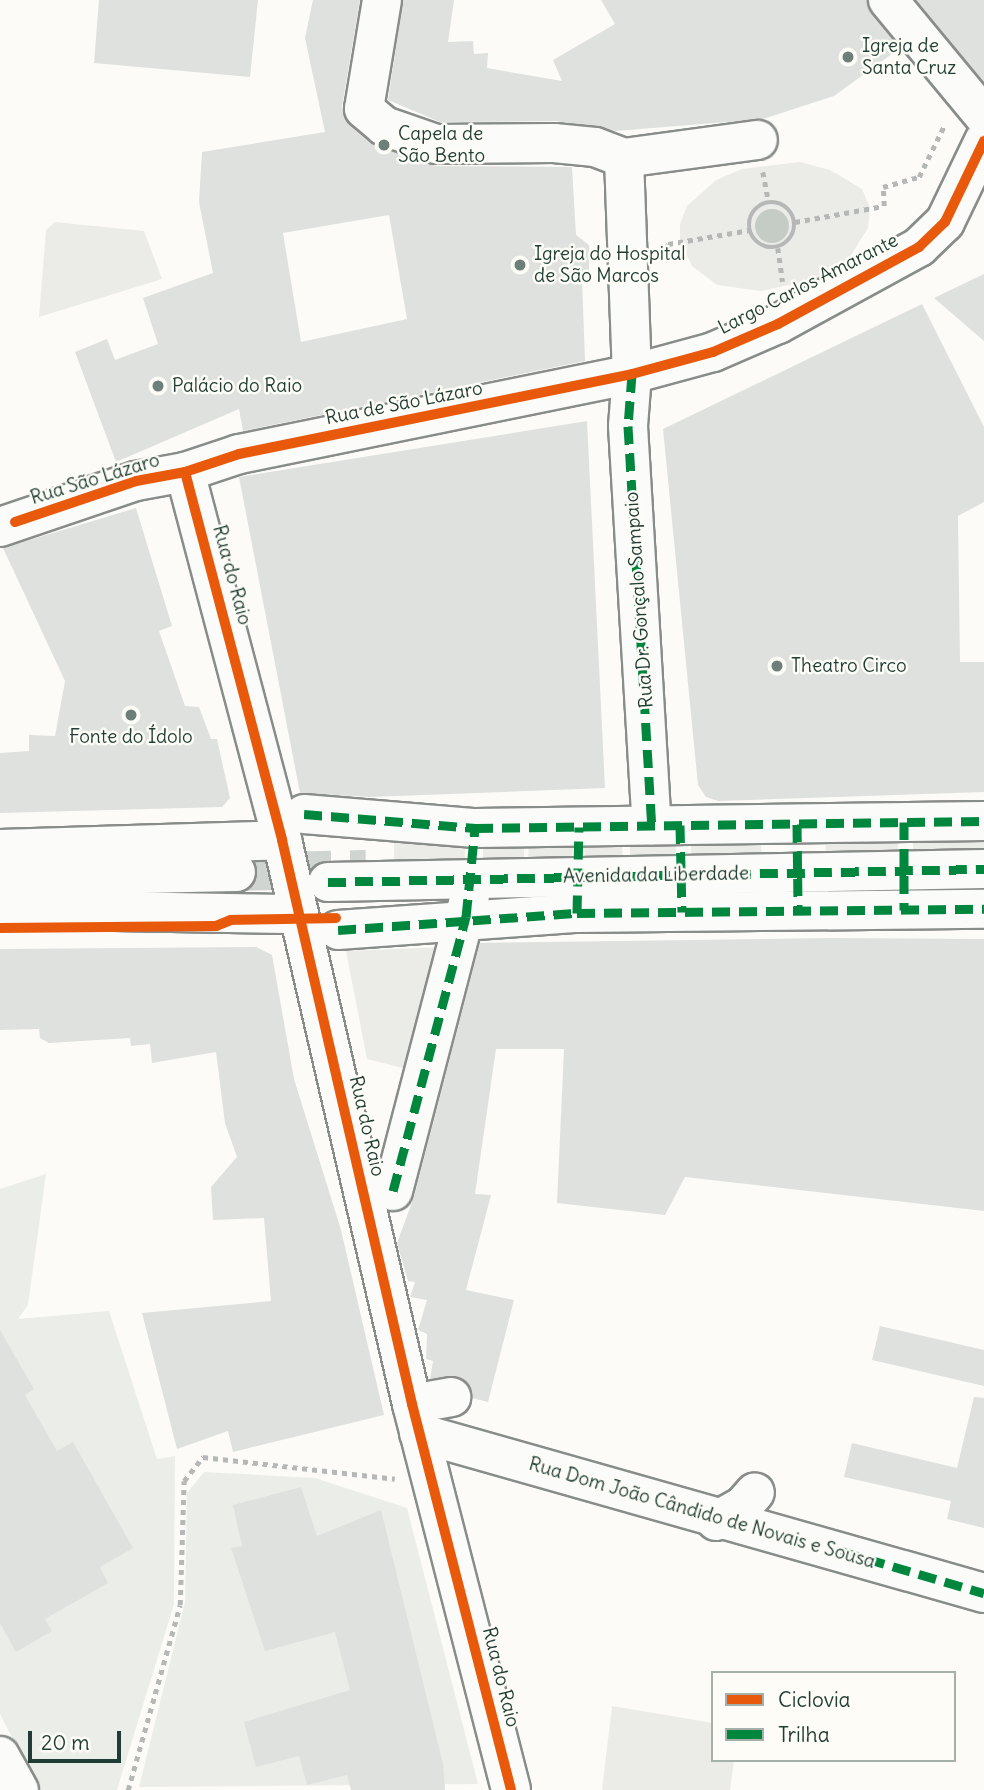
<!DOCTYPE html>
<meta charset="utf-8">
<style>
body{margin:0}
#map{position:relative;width:984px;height:1790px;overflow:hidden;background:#fcfbf8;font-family:Delius,sans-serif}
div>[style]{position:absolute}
.built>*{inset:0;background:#ebede8}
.green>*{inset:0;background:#ebece8}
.water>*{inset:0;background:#c5ccc6}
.round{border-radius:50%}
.building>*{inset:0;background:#dfe1de}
.major-tunnel>*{height:38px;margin-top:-19px;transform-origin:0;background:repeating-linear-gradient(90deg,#d0d5d1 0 38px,transparent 0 57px)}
.path>*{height:4.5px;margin-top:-2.25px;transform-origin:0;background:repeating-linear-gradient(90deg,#b5b8b6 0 5px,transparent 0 10px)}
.path>.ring{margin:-2.25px;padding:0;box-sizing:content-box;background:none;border:4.5px solid #b5b8b6;border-radius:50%}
.roads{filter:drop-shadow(2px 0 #888d8a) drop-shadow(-2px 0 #888d8a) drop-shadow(0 2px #888d8a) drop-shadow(0 -2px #888d8a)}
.minor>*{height:38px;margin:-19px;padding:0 19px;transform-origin:19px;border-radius:19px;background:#fbfbf9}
.major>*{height:38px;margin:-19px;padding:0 19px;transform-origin:19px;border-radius:19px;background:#fbfbf9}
.quiet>*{height:9px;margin-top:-4.5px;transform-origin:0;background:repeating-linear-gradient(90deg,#00873e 0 18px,transparent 0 27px)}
.cycleway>*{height:10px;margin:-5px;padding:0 5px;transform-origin:5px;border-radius:5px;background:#e8590c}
.dots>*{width:19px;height:19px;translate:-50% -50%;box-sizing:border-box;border:4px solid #fdfcf7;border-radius:50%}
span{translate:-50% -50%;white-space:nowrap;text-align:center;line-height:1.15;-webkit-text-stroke:5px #fdfcf7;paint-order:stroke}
.poi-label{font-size:19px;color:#1f3d34}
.left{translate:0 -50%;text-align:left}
.street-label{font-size:19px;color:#1f3d34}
.legend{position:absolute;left:711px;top:1671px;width:245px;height:91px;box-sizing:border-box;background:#fdfcf7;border:2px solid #a4b0a9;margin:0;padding:9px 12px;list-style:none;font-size:21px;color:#1f3d34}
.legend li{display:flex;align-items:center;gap:14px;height:35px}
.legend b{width:35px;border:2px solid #a4b0a9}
.scale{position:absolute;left:28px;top:1731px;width:93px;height:32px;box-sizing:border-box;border:4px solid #1f3d34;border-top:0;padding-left:9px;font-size:21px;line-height:24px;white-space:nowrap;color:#1f3d34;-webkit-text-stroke:5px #fdfcf7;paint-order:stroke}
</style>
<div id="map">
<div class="built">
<i style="clip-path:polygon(46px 1174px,28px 1305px,18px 1319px,109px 1311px,157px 1459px,175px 1456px,174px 1604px,117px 1790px,39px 1790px,0 1714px,0 1189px)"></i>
<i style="clip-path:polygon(204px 1472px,315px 1478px,407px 1508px,478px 1784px,139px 1787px,185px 1602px,187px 1493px)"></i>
</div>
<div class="green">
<i style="clip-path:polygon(800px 162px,830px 170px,862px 189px,870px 208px,868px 228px,848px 260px,817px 279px,761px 291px,717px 285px,692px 266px,680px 242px,680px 224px,687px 206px,716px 180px,742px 169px)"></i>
<i style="clip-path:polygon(55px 222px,144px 231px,162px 279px,39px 317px,46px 230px)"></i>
<i style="clip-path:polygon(912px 834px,984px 834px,984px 855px,913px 849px)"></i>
<i style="clip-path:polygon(898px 838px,898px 858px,826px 858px,825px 839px)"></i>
<i style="clip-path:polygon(574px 839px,572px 861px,528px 862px,529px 840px)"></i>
<i style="clip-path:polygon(483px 840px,524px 841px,524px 861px,483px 858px)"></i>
<i style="clip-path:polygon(465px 841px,465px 860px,394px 862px,394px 842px)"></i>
<i style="clip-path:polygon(761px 843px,762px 863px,691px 865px,691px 845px)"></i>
<i style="clip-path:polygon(622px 844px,623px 862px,585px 865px,584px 845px)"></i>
<i style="clip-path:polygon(630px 844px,676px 845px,676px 863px,630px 862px)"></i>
<i style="clip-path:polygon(443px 947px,411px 1070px,367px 1059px,346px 951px)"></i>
<i style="clip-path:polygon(612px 1706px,713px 1723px,713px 1760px,734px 1760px,730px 1790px,602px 1790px)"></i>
</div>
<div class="water">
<i class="round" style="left:755px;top:209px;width:34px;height:34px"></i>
</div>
<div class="building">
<i style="clip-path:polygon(99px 0,258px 0,250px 77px,94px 63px)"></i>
<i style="clip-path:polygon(evenodd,313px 0,360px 0,342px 106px,349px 125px,370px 143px,436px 166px,572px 167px,576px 235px,589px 245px,589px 271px,582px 279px,585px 361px,243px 431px,239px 409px,116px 462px,75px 352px,107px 339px,115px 360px,158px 344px,143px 298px,213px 273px,199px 202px,202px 152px,325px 132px,305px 38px,313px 0,389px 215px,407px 319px,301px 342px,283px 233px,389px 215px)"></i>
<i style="clip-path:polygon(403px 0,454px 0,448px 42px,473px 41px,474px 54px,488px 53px,487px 68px,562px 81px,553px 60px,615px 24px,601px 0,867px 0,871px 14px,900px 48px,834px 96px,763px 119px,616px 131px,556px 121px,440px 122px,388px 100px)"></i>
<i style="clip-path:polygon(916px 0,984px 0,984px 82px)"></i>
<i style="clip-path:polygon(984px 274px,984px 341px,934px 298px)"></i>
<i style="clip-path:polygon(922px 304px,984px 427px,984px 502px,958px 516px,960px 662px,984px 662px,984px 792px,718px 801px,706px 797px,698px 785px,663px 429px)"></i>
<i style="clip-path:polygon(587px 421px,605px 788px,370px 797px,300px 793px,239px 477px)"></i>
<i style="clip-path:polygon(136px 508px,172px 626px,159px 631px,185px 706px,199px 707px,211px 739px,217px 739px,230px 798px,222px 807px,0 813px,0 753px,29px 751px,29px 735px,55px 736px,65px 681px,3px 548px)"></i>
<i style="clip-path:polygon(828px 938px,984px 939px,984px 1211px,685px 1177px,665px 1215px,557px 1203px,564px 1049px,496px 1049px,475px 1194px,491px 1195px,466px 1290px,514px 1300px,488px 1402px,472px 1398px,468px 1383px,459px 1377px,430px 1379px,433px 1361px,426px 1359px,427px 1334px,418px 1330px,427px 1300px,410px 1297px,415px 1282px,408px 1281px,397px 1243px,414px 1197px,480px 943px)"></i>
<i style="clip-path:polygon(256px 947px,272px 955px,294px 1079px,341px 1230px,384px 1415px,233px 1452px,228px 1431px,177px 1449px,142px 1313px,271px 1301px,264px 1218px,213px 1220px,211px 1187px,237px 1157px,225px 1123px,216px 1052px,152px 1063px,150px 1044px,131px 1046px,130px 1038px,49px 1043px,40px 1038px,39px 1029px,0 1030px,0 949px)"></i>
<i style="clip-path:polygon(880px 1326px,984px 1350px,984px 1386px,872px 1360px)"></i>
<i style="clip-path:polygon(0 1330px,34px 1389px,25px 1395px,57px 1451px,73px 1442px,133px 1548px,100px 1567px,108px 1583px,45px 1619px,52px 1631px,16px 1652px,0 1623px)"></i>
<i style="clip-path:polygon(974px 1397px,984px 1398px,984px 1528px,947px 1519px,951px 1501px,844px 1477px,852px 1443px,957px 1468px)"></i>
<i style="clip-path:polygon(301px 1487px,317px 1536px,381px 1510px,443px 1764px,445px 1790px,351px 1790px,347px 1775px,307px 1785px,299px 1756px,256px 1767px,244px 1722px,350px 1690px,335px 1632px,265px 1651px,231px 1548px,242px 1546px,233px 1505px)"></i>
</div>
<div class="major-tunnel">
<i style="left:236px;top:872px;width:130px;rotate:-1.3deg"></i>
</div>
<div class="path">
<i style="left:763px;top:172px;width:32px;rotate:79deg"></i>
<i class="ring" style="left:749px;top:202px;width:41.5px;height:41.5px"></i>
<i style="left:795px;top:222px;width:90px;rotate:-10.2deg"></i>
<i style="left:884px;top:206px;width:19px;rotate:-93deg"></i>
<i style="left:883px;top:187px;width:37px;rotate:-16deg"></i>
<i style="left:919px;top:177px;width:59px;rotate:-63.9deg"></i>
<i style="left:778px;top:248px;width:34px;rotate:82deg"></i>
<i style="left:664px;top:258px;width:15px;rotate:-74deg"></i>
<i style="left:668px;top:244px;width:83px;rotate:-9.7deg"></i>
<i style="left:128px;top:1790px;width:192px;rotate:-74.3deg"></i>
<i style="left:180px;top:1605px;width:124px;rotate:-88.2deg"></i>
<i style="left:184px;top:1481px;width:31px;rotate:-52deg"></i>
<i style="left:203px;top:1457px;width:193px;rotate:6.5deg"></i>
</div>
<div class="roads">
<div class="minor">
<i style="left:382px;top:0;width:110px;rotate:99.4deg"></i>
<i style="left:364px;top:109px;width:26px;rotate:40deg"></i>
<i style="left:384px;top:126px;width:55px;rotate:19.1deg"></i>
<i style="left:436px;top:144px;width:118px;rotate:-0.5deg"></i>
<i style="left:554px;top:143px;width:41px;rotate:5.6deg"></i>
<i style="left:595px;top:147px;width:31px;rotate:21deg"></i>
<i style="left:888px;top:0;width:151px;rotate:50.4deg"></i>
<i style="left:624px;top:158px;width:216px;rotate:87.9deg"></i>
<i style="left:632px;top:374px;width:52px;rotate:94.4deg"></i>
<i style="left:628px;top:426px;width:400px;rotate:86.6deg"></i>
<i style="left:624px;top:158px;width:135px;rotate:-7.7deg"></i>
<i style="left:185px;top:472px;width:381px;rotate:75.2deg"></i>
<i style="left:282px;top:840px;width:579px;rotate:77.02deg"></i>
<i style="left:412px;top:1404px;width:398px;rotate:75.6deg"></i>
<i style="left:0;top:527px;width:144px;rotate:-18.7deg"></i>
<i style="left:136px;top:481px;width:50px;rotate:-10.4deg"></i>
<i style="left:185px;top:472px;width:57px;rotate:-18.4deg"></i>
<i style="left:239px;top:454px;width:401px;rotate:-11.5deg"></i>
<i style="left:632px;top:374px;width:84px;rotate:-15.2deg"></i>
<i style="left:713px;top:352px;width:71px;rotate:-23.3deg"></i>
<i style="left:778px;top:324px;width:161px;rotate:-28.6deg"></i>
<i style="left:919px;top:247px;width:36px;rotate:-44deg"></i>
<i style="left:945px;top:222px;width:90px;rotate:-64.3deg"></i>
<i style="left:304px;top:814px;width:172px;rotate:4.7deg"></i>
<i style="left:475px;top:828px;width:509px;rotate:-0.79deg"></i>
<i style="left:0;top:849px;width:282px;rotate:-1.8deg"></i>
<i style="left:328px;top:882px;width:656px;rotate:-1.14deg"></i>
<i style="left:0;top:909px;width:299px;rotate:1deg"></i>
<i style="left:338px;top:930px;width:240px;rotate:-4.1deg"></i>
<i style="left:577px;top:913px;width:407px;rotate:-0.6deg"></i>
<i style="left:393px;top:1191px;width:306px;rotate:-75.4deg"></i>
<i style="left:412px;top:1404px;width:40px;rotate:-10deg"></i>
<i style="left:419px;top:1433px;width:587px;rotate:15.81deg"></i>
<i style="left:716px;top:1521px;width:31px;rotate:-29deg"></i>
<i style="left:743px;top:1506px;width:18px;rotate:-49deg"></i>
<i style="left:0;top:1756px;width:39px;rotate:61deg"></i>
</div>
<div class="major">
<i style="left:0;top:877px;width:236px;rotate:-1.2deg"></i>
</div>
</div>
<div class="quiet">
<i style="left:632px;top:374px;width:52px;rotate:94.4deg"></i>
<i style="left:628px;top:426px;width:400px;rotate:86.6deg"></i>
<i style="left:304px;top:814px;width:172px;rotate:4.7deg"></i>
<i style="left:475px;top:828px;width:509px;rotate:-0.79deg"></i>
<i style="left:904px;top:822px;width:88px;rotate:90deg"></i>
<i style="left:797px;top:824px;width:87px;rotate:89.3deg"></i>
<i style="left:680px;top:825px;width:87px;rotate:88.7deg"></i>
<i style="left:328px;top:882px;width:656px;rotate:-1.14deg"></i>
<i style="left:577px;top:913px;width:86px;rotate:-88.7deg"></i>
<i style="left:338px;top:930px;width:240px;rotate:-4.1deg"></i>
<i style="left:577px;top:913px;width:407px;rotate:-0.6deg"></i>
<i style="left:393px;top:1191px;width:284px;rotate:-75.1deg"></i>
<i style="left:466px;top:917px;width:89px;rotate:-84.2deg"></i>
<i style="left:841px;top:1551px;width:149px;rotate:16.4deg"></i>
</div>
<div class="cycleway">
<i style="left:185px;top:472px;width:381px;rotate:75.2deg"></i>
<i style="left:282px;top:840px;width:579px;rotate:77.02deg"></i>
<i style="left:412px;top:1404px;width:398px;rotate:75.6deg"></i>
<i style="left:15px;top:522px;width:128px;rotate:-18.7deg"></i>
<i style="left:136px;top:481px;width:50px;rotate:-10.4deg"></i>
<i style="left:185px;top:472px;width:57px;rotate:-18.4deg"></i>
<i style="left:239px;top:454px;width:401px;rotate:-11.5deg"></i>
<i style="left:632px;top:374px;width:84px;rotate:-15.2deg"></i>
<i style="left:713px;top:352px;width:71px;rotate:-23.3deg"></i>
<i style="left:778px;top:324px;width:161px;rotate:-28.6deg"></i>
<i style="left:919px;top:247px;width:36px;rotate:-44deg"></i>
<i style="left:945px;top:222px;width:90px;rotate:-64.3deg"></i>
<i style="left:0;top:928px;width:216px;rotate:-0.5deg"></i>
<i style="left:216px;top:926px;width:16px;rotate:-22deg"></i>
<i style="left:231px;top:920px;width:105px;rotate:-1.1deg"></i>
</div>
<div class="dots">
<i style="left:848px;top:57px;background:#6c8079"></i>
<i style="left:384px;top:145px;background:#6c8079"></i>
<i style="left:520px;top:265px;background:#6c8079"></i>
<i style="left:158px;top:386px;background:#6c8079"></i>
<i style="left:777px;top:666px;background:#6c8079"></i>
<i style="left:131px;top:715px;background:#6c8079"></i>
</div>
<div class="poi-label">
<span class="left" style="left:862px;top:57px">Igreja de<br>Santa Cruz</span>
<span class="left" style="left:398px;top:145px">Capela de<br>São Bento</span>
<span class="left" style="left:534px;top:265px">Igreja do Hospital<br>de São Marcos</span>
<span class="left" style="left:172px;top:386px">Palácio do Raio</span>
<span class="left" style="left:791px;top:666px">Theatro Circo</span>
<span style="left:131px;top:737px">Fonte do Ídolo</span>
</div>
<div class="street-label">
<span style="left:808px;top:284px;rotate:-27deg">Largo Carlos Amarante</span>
<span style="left:404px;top:403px;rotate:-11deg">Rua de São Lázaro</span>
<span style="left:95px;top:479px;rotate:-17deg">Rua São Lázaro</span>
<span style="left:232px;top:575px;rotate:75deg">Rua do Raio</span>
<span style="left:639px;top:600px;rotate:-94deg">Rua Dr. Gonçalo Sampaio</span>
<span style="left:656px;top:875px;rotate:-1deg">Avenida da Liberdade</span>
<span style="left:367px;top:1126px;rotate:77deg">Rua do Raio</span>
<span style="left:702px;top:1513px;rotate:16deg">Rua Dom João Cândido de Novais e Sousa</span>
<span style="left:501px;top:1677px;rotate:76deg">Rua do Raio</span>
</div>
<ul class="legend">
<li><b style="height:9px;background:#e8590c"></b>Ciclovia</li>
<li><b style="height:9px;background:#00873e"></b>Trilha</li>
</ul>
<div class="scale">20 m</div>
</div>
